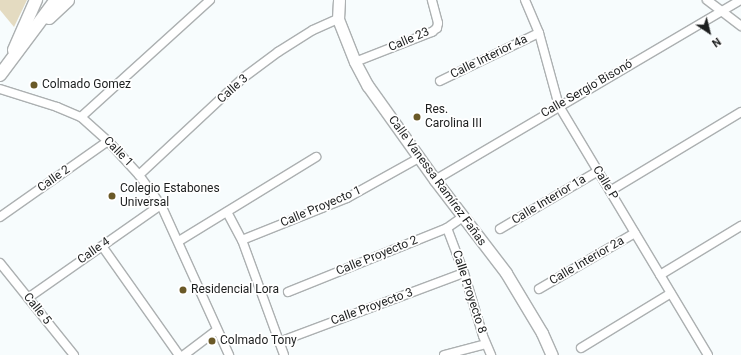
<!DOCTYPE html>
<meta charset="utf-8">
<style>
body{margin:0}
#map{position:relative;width:741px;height:355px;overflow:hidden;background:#f7fcfd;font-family:Roboto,sans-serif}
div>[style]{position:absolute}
.green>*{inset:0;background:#e4dbc1}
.roads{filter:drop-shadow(1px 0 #acb0b1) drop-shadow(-1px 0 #acb0b1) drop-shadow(0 1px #acb0b1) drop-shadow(0 -1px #acb0b1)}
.street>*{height:8px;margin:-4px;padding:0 4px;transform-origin:4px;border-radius:4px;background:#fff}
.secondary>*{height:11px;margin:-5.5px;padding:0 5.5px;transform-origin:5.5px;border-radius:5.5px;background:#fff}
.primary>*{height:12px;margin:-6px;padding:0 6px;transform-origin:6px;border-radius:6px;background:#fff}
.dots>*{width:11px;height:11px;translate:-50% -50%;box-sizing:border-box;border:2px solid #fff;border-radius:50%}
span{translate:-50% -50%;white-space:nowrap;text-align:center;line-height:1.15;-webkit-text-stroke:3.5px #fff;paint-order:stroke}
.street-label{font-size:12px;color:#1c1e1e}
.poi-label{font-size:12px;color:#1c1e1e}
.left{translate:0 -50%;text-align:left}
.north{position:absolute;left:689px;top:12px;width:40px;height:40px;-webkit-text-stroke:3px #fff;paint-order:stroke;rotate:145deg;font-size:11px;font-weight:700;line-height:16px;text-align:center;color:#1c1e1e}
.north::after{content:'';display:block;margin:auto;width:14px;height:18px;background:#1c1e1e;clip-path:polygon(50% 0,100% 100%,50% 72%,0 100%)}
</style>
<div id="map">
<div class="green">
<i style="clip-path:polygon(0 0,27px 0,14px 27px,0 10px)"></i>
</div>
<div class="roads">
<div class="street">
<i style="left:525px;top:0;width:36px;rotate:67deg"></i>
<i style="left:539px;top:33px;width:76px;rotate:74.7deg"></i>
<i style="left:559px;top:106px;width:290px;rotate:59.1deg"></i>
<i style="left:707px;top:0;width:43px;rotate:37.4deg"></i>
<i style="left:355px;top:62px;width:83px;rotate:-21.3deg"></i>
<i style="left:432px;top:32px;width:6px;rotate:-39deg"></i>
<i style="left:437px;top:28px;width:5px;rotate:-79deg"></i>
<i style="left:438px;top:23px;width:24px;rotate:-105deg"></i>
<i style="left:440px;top:81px;width:110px;rotate:-25.9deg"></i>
<i style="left:0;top:89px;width:60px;rotate:17.5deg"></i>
<i style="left:57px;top:107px;width:26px;rotate:23deg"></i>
<i style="left:81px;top:117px;width:36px;rotate:42deg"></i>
<i style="left:108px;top:141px;width:46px;rotate:47.6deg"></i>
<i style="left:139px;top:175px;width:37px;rotate:54deg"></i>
<i style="left:161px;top:205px;width:165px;rotate:65.6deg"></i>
<i style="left:81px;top:117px;width:174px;rotate:-42.2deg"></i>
<i style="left:139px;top:175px;width:142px;rotate:-43deg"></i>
<i style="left:243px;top:78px;width:44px;rotate:-36.6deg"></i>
<i style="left:278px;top:52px;width:41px;rotate:-32.2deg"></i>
<i style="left:313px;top:30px;width:27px;rotate:-24deg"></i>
<i style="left:435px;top:180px;width:355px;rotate:-30.5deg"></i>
<i style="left:610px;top:191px;width:153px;rotate:-31.1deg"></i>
<i style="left:227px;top:212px;width:32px;rotate:62deg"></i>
<i style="left:242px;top:240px;width:122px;rotate:69.9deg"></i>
<i style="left:0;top:217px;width:132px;rotate:-35.1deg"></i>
<i style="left:447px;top:228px;width:48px;rotate:69.3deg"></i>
<i style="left:464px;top:273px;width:66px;rotate:73.2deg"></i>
<i style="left:483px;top:336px;width:21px;rotate:67deg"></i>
<i style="left:500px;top:229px;width:114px;rotate:-30.6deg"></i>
<i style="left:242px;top:240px;width:113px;rotate:-21.8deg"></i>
<i style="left:347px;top:198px;width:82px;rotate:-29.1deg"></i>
<i style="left:179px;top:241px;width:161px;rotate:-31.5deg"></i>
<i style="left:102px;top:246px;width:133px;rotate:54.8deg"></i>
<i style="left:0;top:263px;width:118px;rotate:51.2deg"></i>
<i style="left:660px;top:275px;width:95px;rotate:-31.2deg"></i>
<i style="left:539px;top:289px;width:111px;rotate:-30.3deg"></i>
<i style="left:288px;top:292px;width:171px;rotate:-21.9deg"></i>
<i style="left:447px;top:228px;width:19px;rotate:-35deg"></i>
<i style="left:28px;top:298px;width:162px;rotate:-35deg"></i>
<i style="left:279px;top:342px;width:197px;rotate:-20.5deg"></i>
<i style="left:581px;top:348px;width:105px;rotate:-31.4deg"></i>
<i style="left:184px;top:355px;width:41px;rotate:-37.1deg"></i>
<i style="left:444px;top:355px;width:43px;rotate:-14.7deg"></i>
</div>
<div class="secondary">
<i style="left:339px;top:0;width:19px;rotate:93deg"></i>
<i style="left:338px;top:19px;width:46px;rotate:68.4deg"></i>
<i style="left:355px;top:62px;width:27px;rotate:62deg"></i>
<i style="left:368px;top:86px;width:115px;rotate:54.5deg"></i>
<i style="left:435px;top:180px;width:117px;rotate:52.6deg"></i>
<i style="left:506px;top:273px;width:70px;rotate:59deg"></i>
<i style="left:542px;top:333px;width:24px;rotate:66deg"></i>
</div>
<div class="primary">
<i style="left:49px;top:18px;width:26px;rotate:-43deg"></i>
<i style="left:14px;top:50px;width:55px;rotate:-66.3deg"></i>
<i style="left:0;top:75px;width:94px;rotate:-53.3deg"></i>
</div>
</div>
<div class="dots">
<i style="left:34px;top:85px;background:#6a5927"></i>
<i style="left:417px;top:117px;background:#6a5927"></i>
<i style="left:112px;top:196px;background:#6a5927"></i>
<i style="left:183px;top:290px;background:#6a5927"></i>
<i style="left:212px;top:341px;background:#6a5927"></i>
</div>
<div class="street-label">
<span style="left:409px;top:40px;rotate:-23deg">Calle 23</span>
<span style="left:489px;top:57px;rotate:-26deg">Calle Interior 4a</span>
<span style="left:233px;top:89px;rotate:-42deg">Calle 3</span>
<span style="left:587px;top:89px;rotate:-30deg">Calle Sergio Bisonó</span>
<span style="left:118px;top:152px;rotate:46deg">Calle 1</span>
<span style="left:54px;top:179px;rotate:-35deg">Calle 2</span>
<span style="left:437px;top:181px;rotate:54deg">Calle Vanessa Ramírez Fañas</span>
<span style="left:605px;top:183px;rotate:59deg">Calle P</span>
<span style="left:549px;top:200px;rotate:-31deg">Calle Interior 1a</span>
<span style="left:321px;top:207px;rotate:-23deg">Calle Proyecto 1</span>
<span style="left:94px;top:251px;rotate:-35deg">Calle 4</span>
<span style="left:377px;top:256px;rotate:-22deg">Calle Proyecto 2</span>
<span style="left:587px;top:261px;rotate:-30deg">Calle Interior 2a</span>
<span style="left:469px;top:292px;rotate:72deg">Calle Proyecto 8</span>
<span style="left:372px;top:307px;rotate:-20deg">Calle Proyecto 3</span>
<span style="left:37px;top:309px;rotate:51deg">Calle 5</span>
</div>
<div class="poi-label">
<span class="left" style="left:42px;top:85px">Colmado Gomez</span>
<span class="left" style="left:425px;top:117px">Res.<br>Carolina III</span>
<span class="left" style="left:120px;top:196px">Colegio Estabones<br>Universal</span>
<span class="left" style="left:191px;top:290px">Residencial Lora</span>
<span class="left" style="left:220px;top:341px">Colmado Tony</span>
</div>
<div class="north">N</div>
</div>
